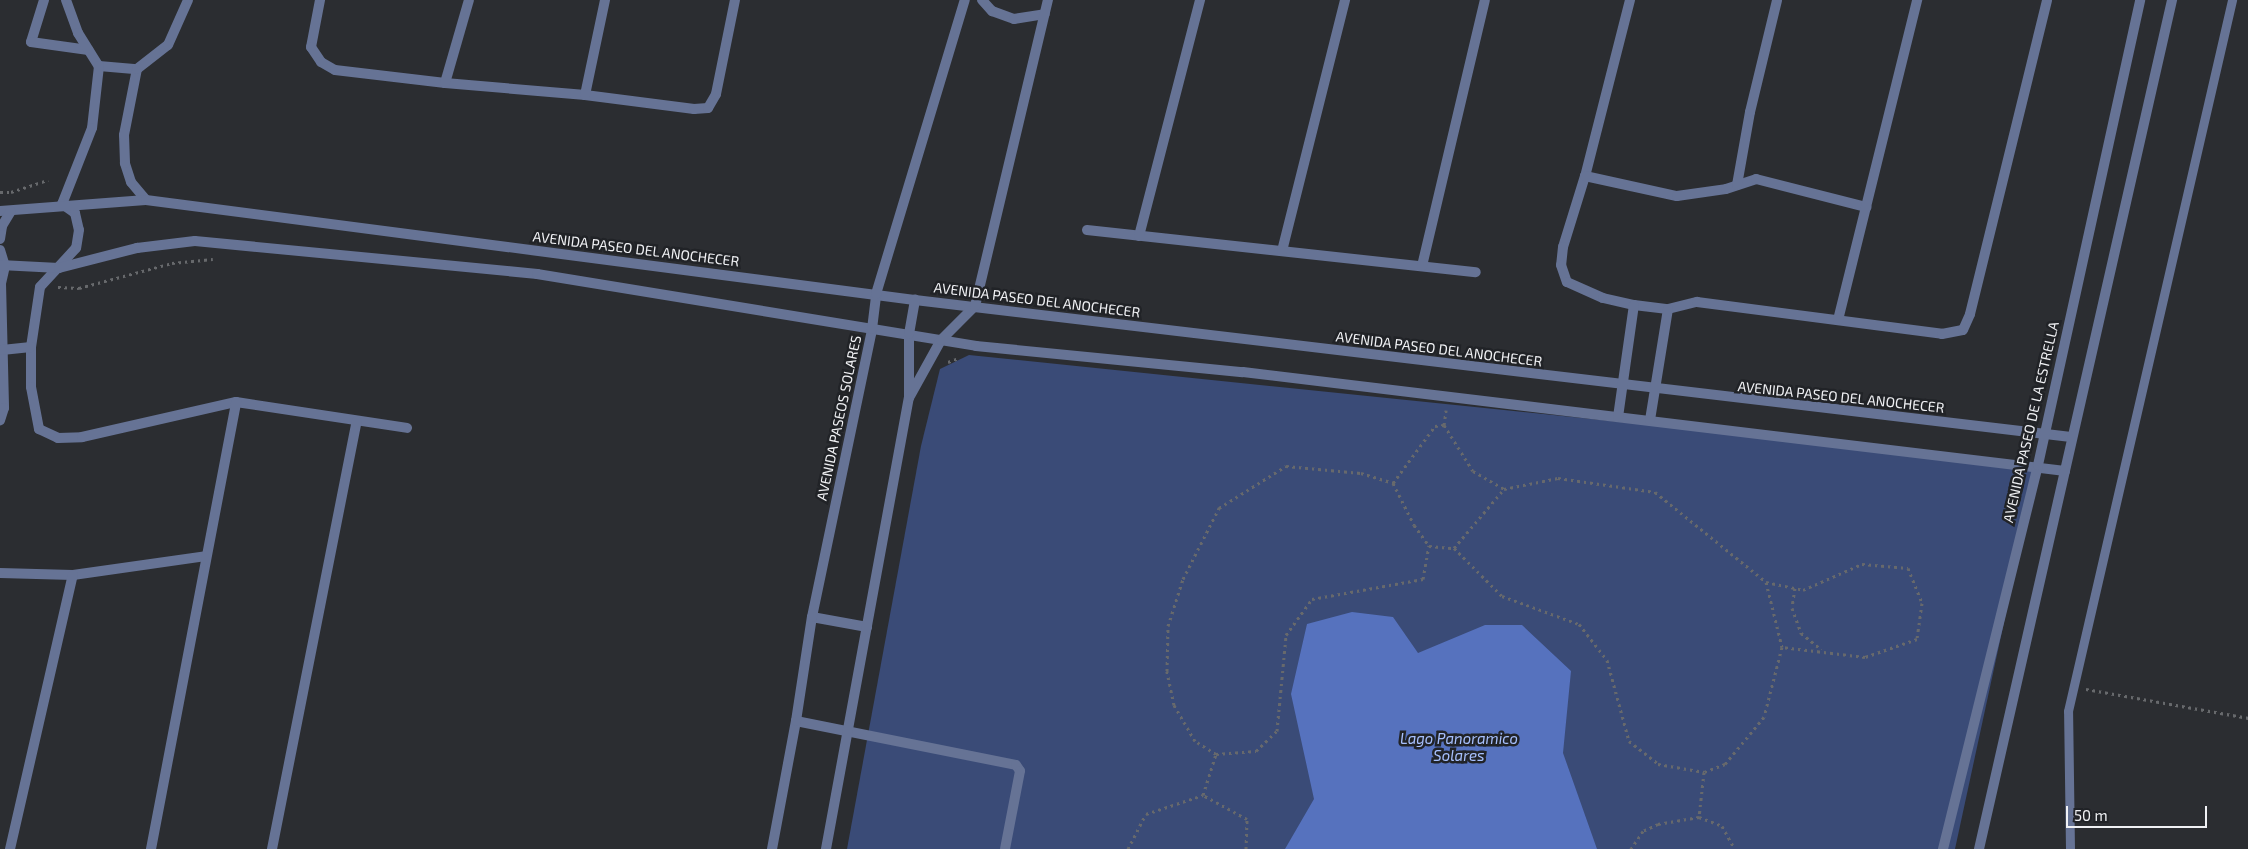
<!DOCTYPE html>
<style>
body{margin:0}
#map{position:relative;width:2248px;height:849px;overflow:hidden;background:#2b2d31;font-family:"Exo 2",sans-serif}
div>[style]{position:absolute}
.green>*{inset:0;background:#3a4b77}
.water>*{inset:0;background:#5672be}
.path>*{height:3px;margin-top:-1.5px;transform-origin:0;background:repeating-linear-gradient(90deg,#67696c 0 2.5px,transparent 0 6.5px)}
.service>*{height:9px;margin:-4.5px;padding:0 4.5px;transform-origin:4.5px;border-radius:4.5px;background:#667395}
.minor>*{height:10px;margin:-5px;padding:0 5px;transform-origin:5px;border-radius:5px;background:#667395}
span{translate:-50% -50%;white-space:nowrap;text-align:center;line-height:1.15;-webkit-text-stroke:5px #212327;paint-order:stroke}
.street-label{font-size:14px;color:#f0f1f4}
.water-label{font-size:15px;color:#a7c0fd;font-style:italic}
.scale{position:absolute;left:2066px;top:806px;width:141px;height:22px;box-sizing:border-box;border:2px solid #f0f1f4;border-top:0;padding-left:6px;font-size:15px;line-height:18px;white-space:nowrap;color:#f0f1f4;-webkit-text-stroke:4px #212327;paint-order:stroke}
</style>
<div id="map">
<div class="green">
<i style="clip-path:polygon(969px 355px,2038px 465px,1955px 849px,847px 849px,921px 446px,940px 369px)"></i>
</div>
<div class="water">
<i style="clip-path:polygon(1352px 612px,1393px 617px,1418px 653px,1485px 625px,1522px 625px,1571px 671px,1563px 753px,1597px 849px,1285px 849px,1314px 799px,1291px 694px,1307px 624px)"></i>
</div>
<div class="path">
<i style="left:0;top:192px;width:11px"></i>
<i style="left:11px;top:192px;width:39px;rotate:-18deg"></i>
<i style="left:58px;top:287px;width:21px;rotate:3deg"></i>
<i style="left:79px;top:288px;width:96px;rotate:-15deg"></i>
<i style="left:172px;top:263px;width:41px;rotate:-5.6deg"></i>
<i style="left:948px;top:362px;width:12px;rotate:-20deg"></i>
<i style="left:1444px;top:425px;width:15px;rotate:-82deg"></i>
<i style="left:1393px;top:483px;width:47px;rotate:63.4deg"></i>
<i style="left:1414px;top:525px;width:26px;rotate:54deg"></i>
<i style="left:1454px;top:548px;width:77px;rotate:-49.7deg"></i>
<i style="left:1766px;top:582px;width:67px;rotate:76.2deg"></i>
<i style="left:1795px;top:588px;width:20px;rotate:99deg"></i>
<i style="left:1792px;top:608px;width:27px;rotate:70deg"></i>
<i style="left:1801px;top:633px;width:26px;rotate:39deg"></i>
<i style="left:2086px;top:689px;width:165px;rotate:10.1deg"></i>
<i style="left:1216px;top:754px;width:25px;rotate:-148deg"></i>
<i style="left:1195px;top:741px;width:42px;rotate:-120.3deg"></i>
<i style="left:1174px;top:705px;width:35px;rotate:-102deg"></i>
<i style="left:1167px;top:671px;width:45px;rotate:-88.7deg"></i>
<i style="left:1168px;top:626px;width:49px;rotate:-72.3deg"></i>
<i style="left:1183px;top:579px;width:80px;rotate:-63.1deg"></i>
<i style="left:1219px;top:508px;width:79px;rotate:-32.1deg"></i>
<i style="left:1286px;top:466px;width:75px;rotate:5.3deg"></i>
<i style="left:1361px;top:473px;width:34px;rotate:17deg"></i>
<i style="left:1393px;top:483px;width:71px;rotate:-53.6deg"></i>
<i style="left:1435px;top:426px;width:9px;rotate:-6deg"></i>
<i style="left:1444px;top:425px;width:54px;rotate:57.8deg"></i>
<i style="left:1473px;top:471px;width:36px;rotate:30deg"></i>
<i style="left:1504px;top:489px;width:55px;rotate:-11.5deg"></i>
<i style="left:1558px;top:478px;width:98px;rotate:8.2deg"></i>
<i style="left:1655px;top:492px;width:143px;rotate:39deg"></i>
<i style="left:1766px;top:582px;width:38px;rotate:12deg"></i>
<i style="left:1803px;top:590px;width:64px;rotate:-23.8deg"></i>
<i style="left:1862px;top:564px;width:46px;rotate:5deg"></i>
<i style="left:1908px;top:568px;width:38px;rotate:68deg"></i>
<i style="left:1922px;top:603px;width:36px;rotate:98deg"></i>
<i style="left:1917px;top:639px;width:55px;rotate:160.9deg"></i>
<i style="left:1865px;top:657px;width:84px;rotate:-173.1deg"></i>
<i style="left:1782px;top:647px;width:72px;rotate:104.4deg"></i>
<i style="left:1764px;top:717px;width:61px;rotate:129.7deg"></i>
<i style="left:1725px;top:764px;width:22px;rotate:159deg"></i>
<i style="left:1699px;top:817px;width:25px;rotate:21deg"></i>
<i style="left:1722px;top:826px;width:26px;rotate:61deg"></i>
<i style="left:1128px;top:849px;width:39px;rotate:-63deg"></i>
<i style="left:1146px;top:814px;width:60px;rotate:-18.4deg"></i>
<i style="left:1246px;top:849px;width:30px;rotate:-88deg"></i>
<i style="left:1247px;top:819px;width:50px;rotate:-151.4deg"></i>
<i style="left:1203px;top:795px;width:43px;rotate:-72.4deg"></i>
<i style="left:1216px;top:754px;width:40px;rotate:-4.3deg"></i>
<i style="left:1256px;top:751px;width:29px;rotate:-44deg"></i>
<i style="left:1277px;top:731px;width:96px;rotate:-84.6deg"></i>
<i style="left:1286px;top:635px;width:44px;rotate:-54.2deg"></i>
<i style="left:1312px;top:599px;width:113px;rotate:-10.2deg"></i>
<i style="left:1423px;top:579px;width:34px;rotate:-80deg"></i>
<i style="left:1429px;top:546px;width:25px;rotate:5deg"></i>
<i style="left:1454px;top:548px;width:68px;rotate:45deg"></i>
<i style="left:1502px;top:596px;width:82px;rotate:20deg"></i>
<i style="left:1579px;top:624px;width:46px;rotate:52.1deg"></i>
<i style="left:1607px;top:660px;width:84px;rotate:74.8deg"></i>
<i style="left:1629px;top:741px;width:37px;rotate:38deg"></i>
<i style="left:1658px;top:764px;width:47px;rotate:9.9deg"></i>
<i style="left:1704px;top:772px;width:45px;rotate:96.3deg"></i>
<i style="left:1699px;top:817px;width:42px;rotate:170.3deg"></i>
<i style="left:1658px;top:824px;width:17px;rotate:155deg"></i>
<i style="left:1643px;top:831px;width:22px;rotate:124deg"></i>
</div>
<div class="service">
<i style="left:2070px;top:849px;width:138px;rotate:-90.8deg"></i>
<i style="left:2068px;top:711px;width:730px;rotate:-77.01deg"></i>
</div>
<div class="minor">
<i style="left:44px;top:0;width:44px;rotate:107.2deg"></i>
<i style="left:31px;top:42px;width:58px;rotate:8deg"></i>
<i style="left:66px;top:0;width:35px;rotate:70deg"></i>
<i style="left:78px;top:33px;width:39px;rotate:58deg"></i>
<i style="left:99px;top:66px;width:38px;rotate:5deg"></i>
<i style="left:320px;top:0;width:48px;rotate:100.8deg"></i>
<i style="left:311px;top:47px;width:18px;rotate:56deg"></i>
<i style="left:321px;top:62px;width:16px;rotate:30deg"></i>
<i style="left:335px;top:70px;width:111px;rotate:6.7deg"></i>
<i style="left:445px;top:83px;width:141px;rotate:4.9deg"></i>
<i style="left:585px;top:95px;width:110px;rotate:7.3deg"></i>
<i style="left:694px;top:109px;width:14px;rotate:-4deg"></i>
<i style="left:708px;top:108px;width:16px;rotate:-60deg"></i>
<i style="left:716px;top:94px;width:96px;rotate:-78.6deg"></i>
<i style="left:982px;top:0;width:15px;rotate:48deg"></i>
<i style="left:992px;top:11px;width:23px;rotate:20deg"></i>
<i style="left:1014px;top:19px;width:31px;rotate:-9deg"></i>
<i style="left:1630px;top:0;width:182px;rotate:104.3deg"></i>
<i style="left:1585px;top:176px;width:74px;rotate:107.2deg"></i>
<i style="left:1563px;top:247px;width:18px;rotate:96deg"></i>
<i style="left:1561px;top:265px;width:18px;rotate:71deg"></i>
<i style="left:1567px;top:282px;width:39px;rotate:24deg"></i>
<i style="left:1603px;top:298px;width:32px;rotate:13deg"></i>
<i style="left:1634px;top:305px;width:34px;rotate:7deg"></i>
<i style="left:1668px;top:309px;width:30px;rotate:-14deg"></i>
<i style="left:1697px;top:302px;width:247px;rotate:7.4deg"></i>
<i style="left:1942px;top:334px;width:21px;rotate:-11deg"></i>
<i style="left:1963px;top:330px;width:17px;rotate:-66deg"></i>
<i style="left:1970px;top:314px;width:323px;rotate:-76.2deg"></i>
<i style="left:99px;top:66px;width:62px;rotate:96.4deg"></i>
<i style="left:92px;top:128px;width:82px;rotate:111.5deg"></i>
<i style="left:62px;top:204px;width:16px;rotate:35deg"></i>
<i style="left:75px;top:213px;width:17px;rotate:77deg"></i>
<i style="left:79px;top:230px;width:18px;rotate:99deg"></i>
<i style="left:76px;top:248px;width:53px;rotate:132.7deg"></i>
<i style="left:40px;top:287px;width:61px;rotate:98.5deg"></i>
<i style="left:31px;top:347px;width:40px;rotate:90deg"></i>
<i style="left:31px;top:387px;width:43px;rotate:79.2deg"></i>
<i style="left:39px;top:429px;width:21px;rotate:25deg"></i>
<i style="left:58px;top:438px;width:24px;rotate:-2deg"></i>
<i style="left:82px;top:437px;width:158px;rotate:-12.8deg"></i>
<i style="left:236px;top:402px;width:173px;rotate:8.6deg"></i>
<i style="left:445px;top:83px;width:86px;rotate:-73.9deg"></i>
<i style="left:585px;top:95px;width:97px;rotate:-78.1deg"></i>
<i style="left:1585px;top:176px;width:94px;rotate:12.3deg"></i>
<i style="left:1677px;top:196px;width:49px;rotate:-8.1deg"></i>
<i style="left:1726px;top:189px;width:32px;rotate:-18deg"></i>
<i style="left:1756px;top:179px;width:114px;rotate:14.3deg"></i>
<i style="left:1737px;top:185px;width:74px;rotate:-79.9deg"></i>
<i style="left:1750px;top:112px;width:115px;rotate:-76.4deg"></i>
<i style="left:146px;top:200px;width:23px;rotate:-130deg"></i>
<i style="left:131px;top:182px;width:20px;rotate:-108deg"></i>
<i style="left:125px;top:163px;width:28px;rotate:-92deg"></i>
<i style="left:124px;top:135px;width:67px;rotate:-78.9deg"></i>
<i style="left:137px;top:69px;width:39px;rotate:-38deg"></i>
<i style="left:168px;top:45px;width:49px;rotate:-66deg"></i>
<i style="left:0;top:211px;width:146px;rotate:-4.3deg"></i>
<i style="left:146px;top:200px;width:775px;rotate:7.41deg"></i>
<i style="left:915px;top:300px;width:1164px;rotate:6.76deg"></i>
<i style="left:1087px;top:230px;width:391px;rotate:6.2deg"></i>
<i style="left:1139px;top:236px;width:244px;rotate:-75.5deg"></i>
<i style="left:0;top:239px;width:13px;rotate:-81deg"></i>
<i style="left:2px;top:226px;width:17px;rotate:-59deg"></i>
<i style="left:0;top:250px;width:17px;rotate:73deg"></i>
<i style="left:5px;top:266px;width:17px;rotate:103deg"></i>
<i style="left:1px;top:283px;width:125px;rotate:88.6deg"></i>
<i style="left:4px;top:408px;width:13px;rotate:108deg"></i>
<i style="left:1282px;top:251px;width:259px;rotate:-75.9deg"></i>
<i style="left:0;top:265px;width:59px;rotate:2.9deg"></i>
<i style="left:59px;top:268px;width:81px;rotate:-14.4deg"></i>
<i style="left:137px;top:248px;width:58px;rotate:-6.9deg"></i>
<i style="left:195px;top:241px;width:344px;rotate:5.5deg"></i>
<i style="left:537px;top:274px;width:445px;rotate:9.3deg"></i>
<i style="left:976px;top:346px;width:268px;rotate:5.6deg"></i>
<i style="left:1243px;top:372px;width:828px;rotate:6.87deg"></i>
<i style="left:1422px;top:266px;width:273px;rotate:-76.7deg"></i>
<i style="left:1838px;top:320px;width:330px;rotate:-76.1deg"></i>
<i style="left:2px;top:350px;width:29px;rotate:-6deg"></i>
<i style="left:910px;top:396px;width:64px;rotate:-61deg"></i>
<i style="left:941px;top:340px;width:48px;rotate:-45deg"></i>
<i style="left:975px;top:306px;width:315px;rotate:-76.6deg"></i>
<i style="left:1618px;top:417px;width:113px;rotate:-81.9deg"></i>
<i style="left:1650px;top:420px;width:112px;rotate:-80.8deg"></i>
<i style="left:0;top:573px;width:73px;rotate:1.6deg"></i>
<i style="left:73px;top:575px;width:134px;rotate:-8.1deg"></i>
<i style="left:812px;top:617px;width:56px;rotate:10.3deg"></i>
<i style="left:796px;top:721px;width:224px;rotate:11.3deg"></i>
<i style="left:1016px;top:765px;width:7px;rotate:56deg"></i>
<i style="left:1020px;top:771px;width:79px;rotate:100.9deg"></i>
<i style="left:10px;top:849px;width:281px;rotate:-77.1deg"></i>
<i style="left:151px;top:849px;width:455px;rotate:-79.2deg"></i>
<i style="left:272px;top:849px;width:436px;rotate:-78.8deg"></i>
<i style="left:772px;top:849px;width:130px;rotate:-79.4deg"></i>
<i style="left:796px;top:721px;width:105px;rotate:-81.3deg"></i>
<i style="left:812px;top:617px;width:294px;rotate:-78.2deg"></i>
<i style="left:872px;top:329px;width:35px;rotate:-83deg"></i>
<i style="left:876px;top:294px;width:307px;rotate:-73.2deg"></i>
<i style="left:826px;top:849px;width:459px;rotate:-79.6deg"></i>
<i style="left:909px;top:398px;width:64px;rotate:-90deg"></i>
<i style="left:909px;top:334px;width:35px;rotate:-80deg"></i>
<i style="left:1943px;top:849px;width:396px;rotate:-76.1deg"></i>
<i style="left:2038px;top:465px;width:476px;rotate:-77.6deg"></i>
<i style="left:1979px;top:849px;width:871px;rotate:-77.19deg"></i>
</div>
<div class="street-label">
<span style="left:636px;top:249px;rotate:7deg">AVENIDA PASEO DEL ANOCHECER</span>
<span style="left:1037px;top:300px;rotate:7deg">AVENIDA PASEO DEL ANOCHECER</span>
<span style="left:1439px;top:349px;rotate:7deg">AVENIDA PASEO DEL ANOCHECER</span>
<span style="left:1841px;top:397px;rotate:6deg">AVENIDA PASEO DEL ANOCHECER</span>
<span style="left:839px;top:418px;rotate:-78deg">AVENIDA PASEOS SOLARES</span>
<span style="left:2031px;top:422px;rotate:-77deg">AVENIDA PASEO DE LA ESTRELLA</span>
</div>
<div class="water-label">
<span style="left:1459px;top:747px">Lago Panoramico<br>Solares</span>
</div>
<div class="scale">50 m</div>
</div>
